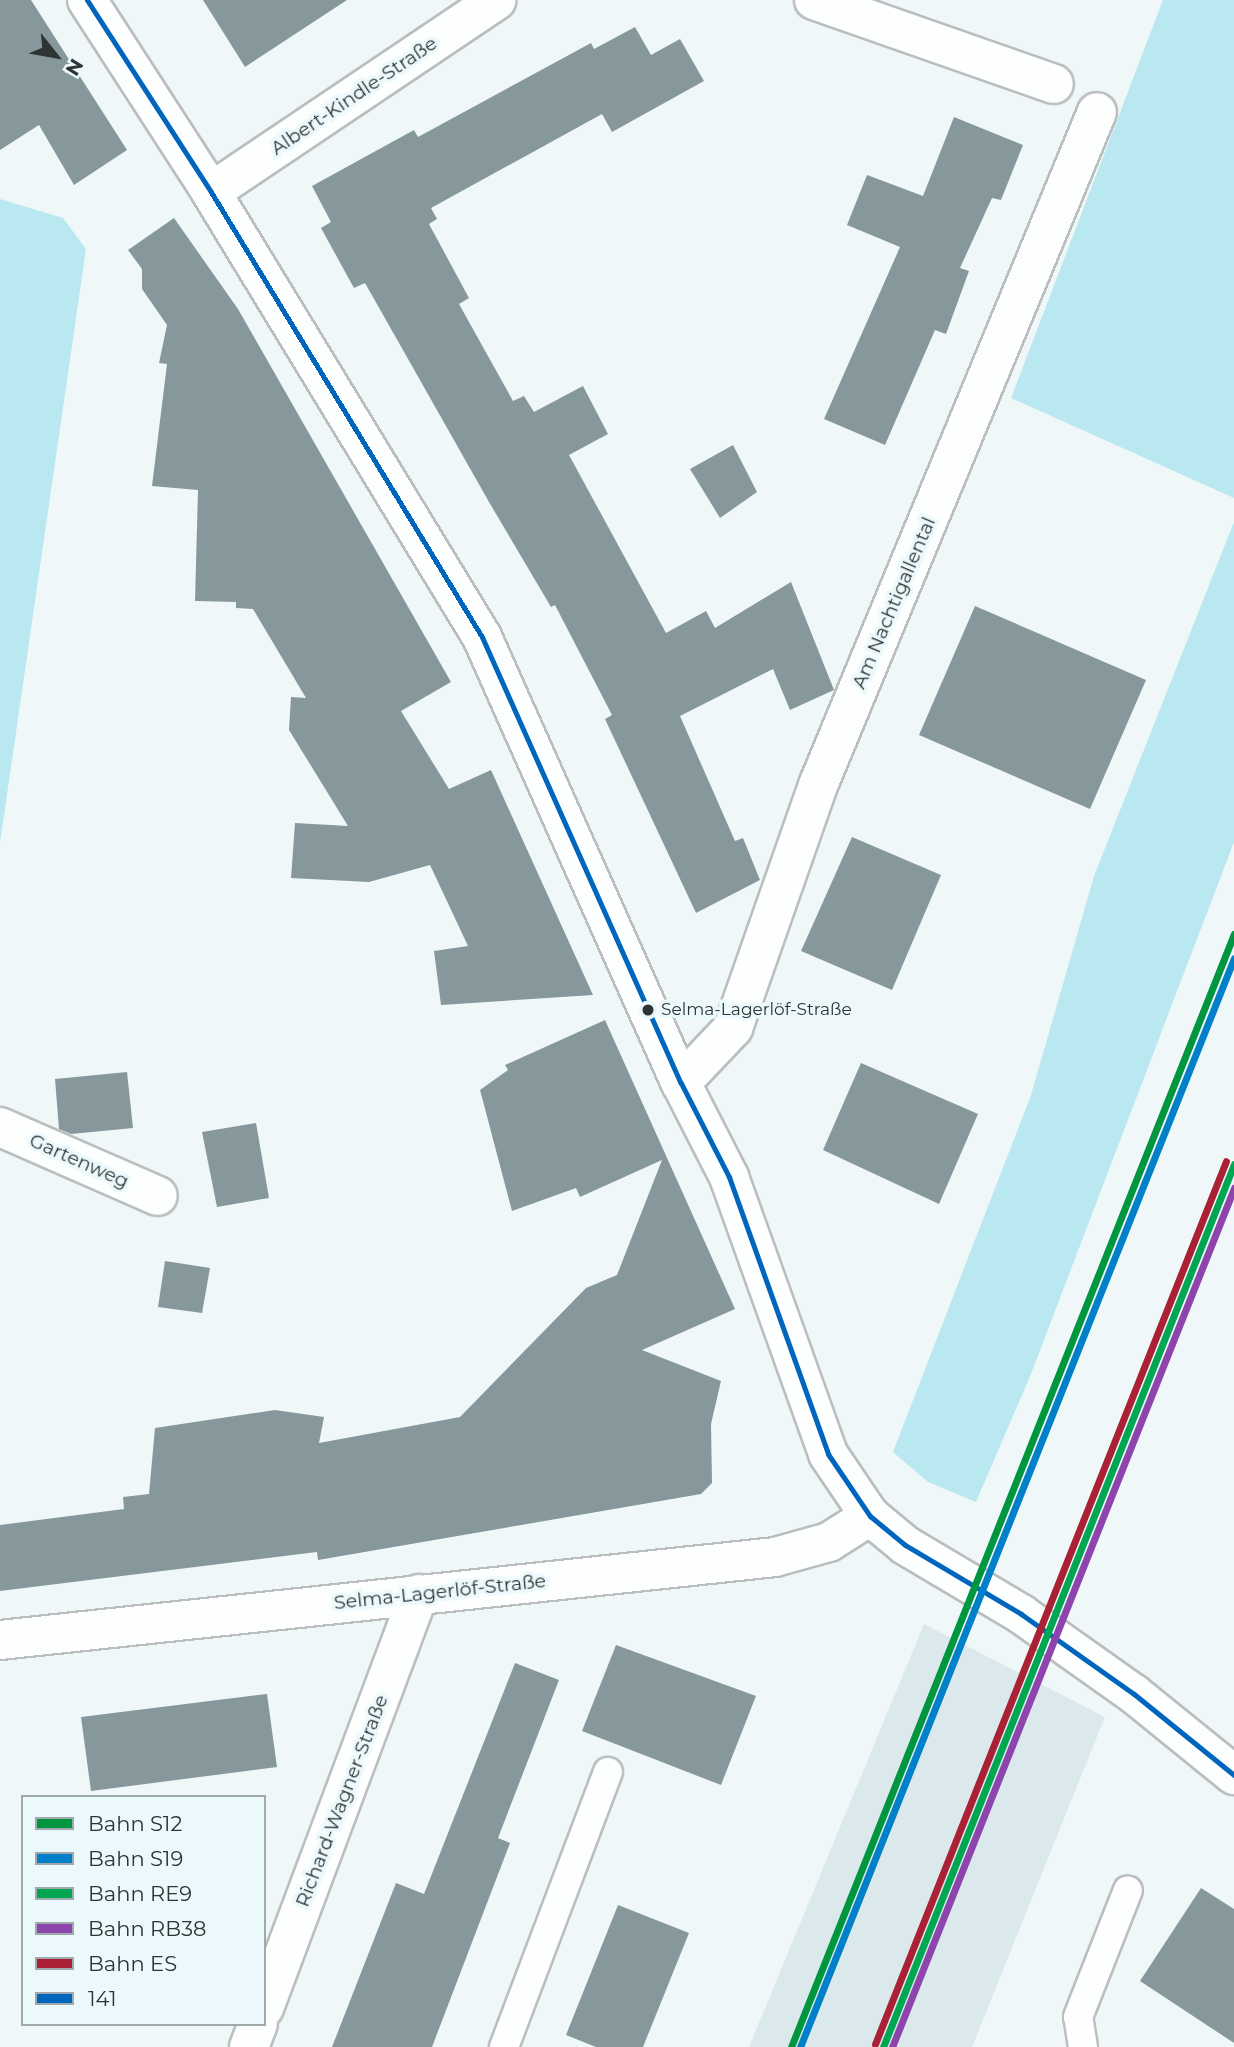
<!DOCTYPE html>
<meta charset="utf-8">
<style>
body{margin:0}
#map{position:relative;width:1234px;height:2047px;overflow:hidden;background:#f0f7f8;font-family:Montserrat,sans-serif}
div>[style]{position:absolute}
.built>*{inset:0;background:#dbe9ec}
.green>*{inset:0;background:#bae8f0}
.building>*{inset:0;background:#86989b}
.roads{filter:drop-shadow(2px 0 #babebf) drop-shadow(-2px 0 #babebf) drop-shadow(0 2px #babebf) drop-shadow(0 -2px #babebf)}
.service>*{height:28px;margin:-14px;padding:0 14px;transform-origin:14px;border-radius:14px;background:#fdfefe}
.minor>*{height:38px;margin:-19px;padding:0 19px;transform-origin:19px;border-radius:19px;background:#fdfefe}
.tertiary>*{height:38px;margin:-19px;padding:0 19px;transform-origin:19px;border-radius:19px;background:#fdfefe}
.bus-1>*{height:5px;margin:-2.5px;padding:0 2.5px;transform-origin:2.5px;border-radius:2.5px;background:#0065bd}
.rail-1>*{height:7px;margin:-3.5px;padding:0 3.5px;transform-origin:3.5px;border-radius:3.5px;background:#009640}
.rail-2>*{height:7px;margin:-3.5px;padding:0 3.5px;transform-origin:3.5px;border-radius:3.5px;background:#0080c8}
.rail-3>*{height:7px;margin:-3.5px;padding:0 3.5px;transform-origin:3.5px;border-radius:3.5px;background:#00a651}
.rail-4>*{height:7px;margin:-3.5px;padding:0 3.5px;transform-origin:3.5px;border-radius:3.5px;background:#8e44ad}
.rail-5>*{height:7px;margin:-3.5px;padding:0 3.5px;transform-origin:3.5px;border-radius:3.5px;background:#aa2135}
.dots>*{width:19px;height:19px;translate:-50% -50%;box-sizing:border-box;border:4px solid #ecf9fc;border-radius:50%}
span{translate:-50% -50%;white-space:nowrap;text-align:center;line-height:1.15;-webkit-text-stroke:7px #ecf9fc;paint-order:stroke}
.bus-label{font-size:17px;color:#2e3334}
.left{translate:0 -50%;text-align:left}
.street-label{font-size:19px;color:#2e3334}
.legend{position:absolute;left:21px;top:1795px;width:245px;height:231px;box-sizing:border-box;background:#ecf9fc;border:2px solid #a0aaac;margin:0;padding:9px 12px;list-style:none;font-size:21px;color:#2e3334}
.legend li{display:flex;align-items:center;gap:14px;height:35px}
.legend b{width:35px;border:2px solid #a0aaac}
.north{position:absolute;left:21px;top:21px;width:70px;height:70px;-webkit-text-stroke:5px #ecf9fc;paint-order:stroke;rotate:121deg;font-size:19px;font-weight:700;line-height:28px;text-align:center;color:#2e3334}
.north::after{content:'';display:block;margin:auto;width:24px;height:32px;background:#2e3334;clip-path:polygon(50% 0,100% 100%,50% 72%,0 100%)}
</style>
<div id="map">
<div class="built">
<i style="clip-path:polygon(924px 1624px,1105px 1717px,972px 2047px,749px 2047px)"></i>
</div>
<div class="green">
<i style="clip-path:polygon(1163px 0,1234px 0,1234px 498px,1011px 398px)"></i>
<i style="clip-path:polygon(0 199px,63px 218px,86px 249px,0 843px)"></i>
<i style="clip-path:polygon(1234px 522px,1234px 842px,1031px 1374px,976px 1502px,928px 1482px,893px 1452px,1031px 1095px,1094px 876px)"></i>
</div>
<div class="building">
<i style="clip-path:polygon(0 0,31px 0,127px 150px,74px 185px,39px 125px,0 150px)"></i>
<i style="clip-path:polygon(203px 0,347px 0,245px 67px)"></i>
<i style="clip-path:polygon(635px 27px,651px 55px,680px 39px,704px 81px,612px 132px,602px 114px,431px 208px,437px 219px,429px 224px,469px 298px,459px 304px,513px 401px,524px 396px,534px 412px,583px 386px,608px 434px,569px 455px,666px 633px,706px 611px,715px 628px,791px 582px,834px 690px,790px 710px,773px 669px,680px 716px,735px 841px,743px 838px,760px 880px,696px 913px,605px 719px,612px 715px,555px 605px,551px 607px,489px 502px,365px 283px,354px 288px,321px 228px,331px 222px,312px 186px,414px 130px,418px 137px,591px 43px,594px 49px)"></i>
<i style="clip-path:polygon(954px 117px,1023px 145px,1001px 200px,992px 198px,960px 268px,969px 271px,946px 334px,935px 330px,885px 445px,824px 419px,900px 247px,847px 225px,867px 175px,923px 196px)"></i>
<i style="clip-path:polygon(174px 218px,238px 309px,451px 682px,401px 711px,449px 789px,491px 770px,593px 995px,441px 1005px,434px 951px,468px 946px,430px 865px,369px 882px,291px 878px,295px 823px,348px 826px,289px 730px,291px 697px,306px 698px,253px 609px,236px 608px,236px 602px,195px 601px,198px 490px,152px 486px,167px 364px,159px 363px,167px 325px,142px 289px,142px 269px,128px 250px)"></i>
<i style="clip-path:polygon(733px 445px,757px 492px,720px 518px,690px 469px)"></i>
<i style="clip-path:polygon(975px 606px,1146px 680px,1090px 809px,919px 735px)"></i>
<i style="clip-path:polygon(852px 837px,941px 875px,892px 990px,801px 951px)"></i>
<i style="clip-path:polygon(605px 1020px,735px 1309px,642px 1350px,721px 1381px,711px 1424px,712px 1483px,701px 1494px,318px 1560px,317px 1552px,0 1591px,0 1525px,124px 1509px,123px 1497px,149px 1494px,155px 1428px,275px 1410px,324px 1417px,319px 1443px,460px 1417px,586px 1288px,617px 1275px,662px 1160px,580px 1197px,576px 1188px,512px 1211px,480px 1090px,508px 1070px,505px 1065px)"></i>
<i style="clip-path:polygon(861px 1063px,978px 1114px,939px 1204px,823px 1150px)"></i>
<i style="clip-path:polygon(127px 1072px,133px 1128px,71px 1134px,59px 1129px,55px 1079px)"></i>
<i style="clip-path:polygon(256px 1123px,269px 1198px,217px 1207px,202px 1132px)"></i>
<i style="clip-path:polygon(165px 1261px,210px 1268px,202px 1313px,158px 1307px)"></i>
<i style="clip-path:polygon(616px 1645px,756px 1696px,721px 1785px,582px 1731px)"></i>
<i style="clip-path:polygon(515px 1663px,559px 1680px,498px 1838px,510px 1843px,432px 2047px,332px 2047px,396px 1883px,424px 1894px)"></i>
<i style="clip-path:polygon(267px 1694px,277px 1767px,91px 1791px,81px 1717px)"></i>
<i style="clip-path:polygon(1201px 1888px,1234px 1909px,1234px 2043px,1140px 1981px)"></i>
<i style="clip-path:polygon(618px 1905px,689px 1933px,643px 2047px,596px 2047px,566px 2035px)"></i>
</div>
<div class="roads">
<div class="service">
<i style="left:504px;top:2047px;width:294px;rotate:-69.3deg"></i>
<i style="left:1083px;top:2047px;width:30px;rotate:-99deg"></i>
<i style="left:1078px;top:2017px;width:136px;rotate:-68.5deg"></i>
</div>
<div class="minor">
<i style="left:814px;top:0;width:254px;rotate:19.3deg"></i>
<i style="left:211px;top:192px;width:344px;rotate:-33.9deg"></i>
<i style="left:681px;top:1083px;width:76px;rotate:-46.6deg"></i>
<i style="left:733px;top:1028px;width:260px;rotate:-70.7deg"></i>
<i style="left:819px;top:783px;width:726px;rotate:-67.5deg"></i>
<i style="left:0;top:1127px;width:172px;rotate:23.6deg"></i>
<i style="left:0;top:1640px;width:779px;rotate:-6.11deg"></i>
<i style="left:775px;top:1557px;width:56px;rotate:-15.5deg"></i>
<i style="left:829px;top:1542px;width:49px;rotate:-32.4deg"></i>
<i style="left:264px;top:2008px;width:442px;rotate:-69.5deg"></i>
<i style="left:249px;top:2047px;width:25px;rotate:-69deg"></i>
</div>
<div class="tertiary">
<i style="left:87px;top:0;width:229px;rotate:57.1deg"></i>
<i style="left:211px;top:192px;width:521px;rotate:58.66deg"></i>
<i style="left:482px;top:637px;width:488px;rotate:66deg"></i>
<i style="left:681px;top:1083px;width:106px;rotate:62.9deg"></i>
<i style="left:729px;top:1177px;width:294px;rotate:70.3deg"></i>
<i style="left:828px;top:1454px;width:75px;rotate:55.9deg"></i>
<i style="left:870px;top:1516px;width:45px;rotate:39.6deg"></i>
<i style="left:905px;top:1545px;width:135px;rotate:30.7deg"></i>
<i style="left:1021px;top:1614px;width:138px;rotate:35.3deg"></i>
<i style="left:1134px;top:1694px;width:129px;rotate:39deg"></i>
</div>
</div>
<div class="bus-1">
<i style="left:87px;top:0;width:229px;rotate:57.1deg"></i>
<i style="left:211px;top:192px;width:521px;rotate:58.66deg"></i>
<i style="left:482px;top:637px;width:488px;rotate:66deg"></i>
<i style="left:681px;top:1083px;width:106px;rotate:62.9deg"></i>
<i style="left:729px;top:1177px;width:294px;rotate:70.3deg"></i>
<i style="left:828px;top:1454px;width:75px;rotate:55.9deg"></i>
<i style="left:870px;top:1516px;width:45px;rotate:39.6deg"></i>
<i style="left:905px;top:1545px;width:135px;rotate:30.7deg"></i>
<i style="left:1021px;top:1614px;width:138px;rotate:35.3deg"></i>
<i style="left:1134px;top:1694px;width:129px;rotate:39deg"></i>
</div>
<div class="rail-1">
<i style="left:791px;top:2047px;width:1198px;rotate:-68.3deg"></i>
</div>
<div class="rail-2">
<i style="left:800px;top:2047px;width:1172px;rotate:-68.27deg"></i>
</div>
<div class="rail-3">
<i style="left:883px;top:2047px;width:950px;rotate:-68.32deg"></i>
</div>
<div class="rail-4">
<i style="left:892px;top:2047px;width:925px;rotate:-68.29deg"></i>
</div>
<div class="rail-5">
<i style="left:875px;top:2044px;width:950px;rotate:-68.32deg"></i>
</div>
<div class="dots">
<i style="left:648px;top:1010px;background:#2e3334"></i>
</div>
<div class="bus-label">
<span class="left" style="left:661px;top:1010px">Selma-Lagerlöf-Straße</span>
</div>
<div class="street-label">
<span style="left:354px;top:96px;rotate:-34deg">Albert-Kindle-Straße</span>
<span style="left:894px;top:603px;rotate:-67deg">Am Nachtigallental</span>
<span style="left:79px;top:1161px;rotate:24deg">Gartenweg</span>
<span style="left:440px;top:1592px;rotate:-6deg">Selma-Lagerlöf-Straße</span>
<span style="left:342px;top:1801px;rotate:-69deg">Richard-Wagner-Straße</span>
</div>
<ul class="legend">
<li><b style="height:9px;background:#009640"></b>Bahn S12</li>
<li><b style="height:9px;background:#0080c8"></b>Bahn S19</li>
<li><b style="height:9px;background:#00a651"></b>Bahn RE9</li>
<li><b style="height:9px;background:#8e44ad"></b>Bahn RB38</li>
<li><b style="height:9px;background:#aa2135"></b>Bahn ES</li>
<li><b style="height:9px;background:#0065bd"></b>141</li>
</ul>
<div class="north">N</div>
</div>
